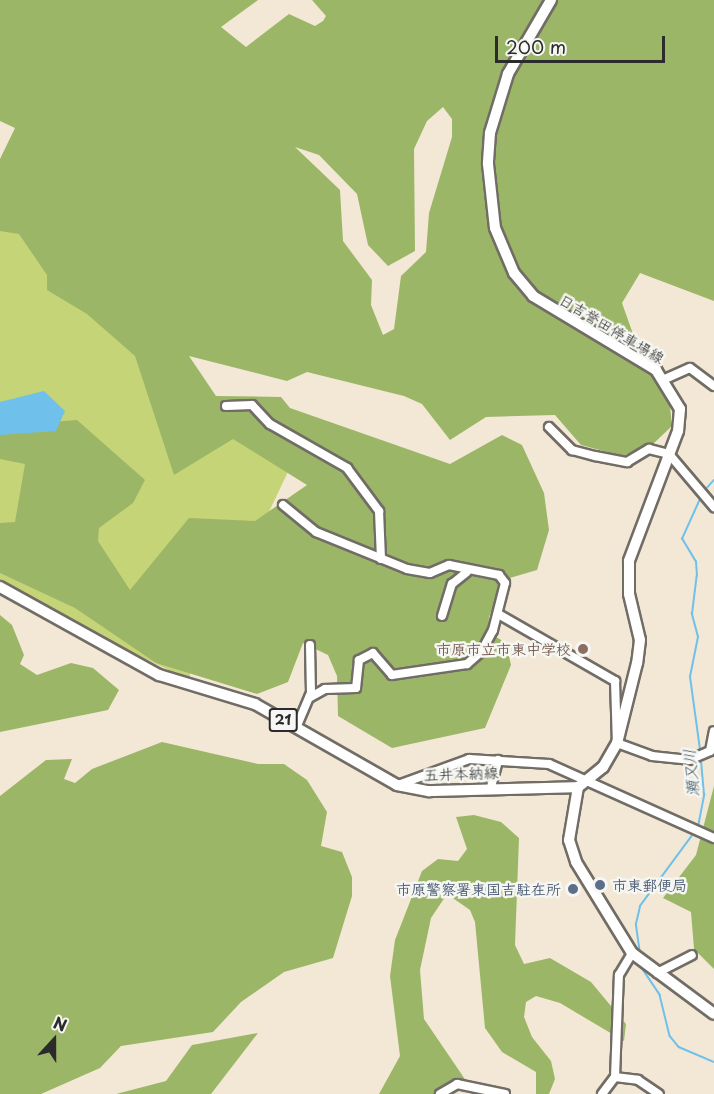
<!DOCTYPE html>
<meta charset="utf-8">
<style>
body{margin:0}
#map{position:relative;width:714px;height:1094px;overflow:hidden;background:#f3e8d5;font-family:"Playpen Sans","Klee One",sans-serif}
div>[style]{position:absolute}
.green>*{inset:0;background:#c5d476}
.forest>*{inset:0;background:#9cb667}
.water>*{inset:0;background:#6fc0ea}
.stream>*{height:1.5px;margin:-0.75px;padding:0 0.75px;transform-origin:0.75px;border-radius:0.75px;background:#6fc0ea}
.roads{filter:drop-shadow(2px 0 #716d66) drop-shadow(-2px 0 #716d66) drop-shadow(0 2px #716d66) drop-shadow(0 -2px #716d66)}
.minor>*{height:8px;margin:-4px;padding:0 4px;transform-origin:4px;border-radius:4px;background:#fff}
.major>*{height:10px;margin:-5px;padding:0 5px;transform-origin:5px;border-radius:5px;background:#fff}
.dots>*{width:16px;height:16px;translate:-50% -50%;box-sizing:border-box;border:3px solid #f6f6f2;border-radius:50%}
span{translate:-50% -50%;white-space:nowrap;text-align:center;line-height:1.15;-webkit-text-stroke:5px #f6f6f2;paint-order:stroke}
.shield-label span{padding:2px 4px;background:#f6f6f2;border:2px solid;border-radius:4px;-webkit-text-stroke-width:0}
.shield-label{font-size:14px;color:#2b2b2b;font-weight:700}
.street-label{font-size:15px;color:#2b2b2b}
.education-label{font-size:15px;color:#785e54;font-weight:700}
.right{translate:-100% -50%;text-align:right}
.service-label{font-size:15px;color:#4e5e75;font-weight:700}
.left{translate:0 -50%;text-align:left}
.water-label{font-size:16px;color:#3f5864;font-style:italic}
.north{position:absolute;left:24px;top:1010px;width:60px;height:60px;-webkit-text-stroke:4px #f6f6f2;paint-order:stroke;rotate:21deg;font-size:16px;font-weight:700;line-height:24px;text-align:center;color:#2b2b2b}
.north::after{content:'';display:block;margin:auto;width:21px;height:27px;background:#2b2b2b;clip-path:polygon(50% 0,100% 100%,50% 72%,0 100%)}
.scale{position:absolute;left:495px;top:36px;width:170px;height:27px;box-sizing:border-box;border:3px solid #2b2b2b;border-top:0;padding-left:8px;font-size:18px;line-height:21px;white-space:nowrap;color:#2b2b2b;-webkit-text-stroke:4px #f6f6f2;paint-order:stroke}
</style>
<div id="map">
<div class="green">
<i style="clip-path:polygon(0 209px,169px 364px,296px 455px,247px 558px,198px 633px,189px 680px,0 587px)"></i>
</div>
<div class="forest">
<i style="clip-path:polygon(evenodd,0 0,258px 0,221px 27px,246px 47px,289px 14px,315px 26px,323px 21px,326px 16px,312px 0,714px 0,714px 301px,640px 273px,622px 303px,633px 334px,669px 396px,672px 426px,653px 444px,622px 456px,581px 445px,555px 415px,486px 417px,450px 440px,422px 404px,404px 396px,307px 372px,287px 381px,189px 356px,216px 396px,281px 397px,290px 408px,450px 464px,502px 435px,522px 445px,544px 493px,549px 530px,537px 570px,503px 580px,489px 617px,488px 632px,506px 643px,511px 665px,485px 728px,392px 748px,338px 716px,337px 676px,328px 655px,303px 643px,288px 682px,257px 694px,156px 663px,75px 608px,0 573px,0 523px,15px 522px,25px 464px,0 459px,0 426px,77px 420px,145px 480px,133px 503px,99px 528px,98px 541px,130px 590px,189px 518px,255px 521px,307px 485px,233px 439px,174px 475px,135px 356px,87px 314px,47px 290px,47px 275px,19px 234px,0 231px,0 159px,15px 128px,0 121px,0 0,443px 107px,452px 119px,452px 137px,429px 213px,426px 252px,401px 276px,394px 329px,383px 335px,371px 305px,372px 280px,343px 241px,340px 190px,295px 147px,319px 155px,357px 194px,368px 245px,388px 266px,415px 251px,414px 149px,427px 121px,443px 107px)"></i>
<i style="clip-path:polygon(0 615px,12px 625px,24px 655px,20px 664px,37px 675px,71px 663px,93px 668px,119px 690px,108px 710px,0 732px)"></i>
<i style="clip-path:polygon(162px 742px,258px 764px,284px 764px,307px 780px,327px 812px,321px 846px,342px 852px,352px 877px,352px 896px,333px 958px,284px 972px,241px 1002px,213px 1032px,121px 1046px,100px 1068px,41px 1094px,0 1094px,0 796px,46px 760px,72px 759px,64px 779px,75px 783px,92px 769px)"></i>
<i style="clip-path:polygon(714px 786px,714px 969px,694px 949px,691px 912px,663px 898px,696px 855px)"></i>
<i style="clip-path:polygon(474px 815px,501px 822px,519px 838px,515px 945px,524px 964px,550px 958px,591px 982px,626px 1024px,624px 1041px,560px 1003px,536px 996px,526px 1002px,524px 1017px,532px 1037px,551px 1061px,555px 1079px,549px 1094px,536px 1094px,536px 1072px,502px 1052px,485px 1028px,475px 922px,470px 910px,447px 894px,431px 918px,420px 970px,424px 1019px,475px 1094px,445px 1085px,435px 1094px,379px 1094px,400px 1056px,390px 976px,395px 940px,422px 871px,438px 859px,458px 861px,467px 849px,456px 817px)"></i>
<i style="clip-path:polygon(258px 1033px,211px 1094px,116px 1094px,166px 1081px,192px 1045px)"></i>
</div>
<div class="water">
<i style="clip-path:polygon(44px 391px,65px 411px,56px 431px,0 435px,0 402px)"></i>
</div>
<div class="stream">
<i style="left:705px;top:490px;width:13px;rotate:-48deg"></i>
<i style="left:700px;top:750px;width:74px;rotate:-97.8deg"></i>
<i style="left:690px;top:677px;width:41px;rotate:-78.7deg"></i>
<i style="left:698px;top:637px;width:24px;rotate:-105deg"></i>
<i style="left:692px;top:614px;width:38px;rotate:-83deg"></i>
<i style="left:697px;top:576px;width:14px;rotate:-94deg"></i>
<i style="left:696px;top:562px;width:27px;rotate:-121deg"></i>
<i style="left:682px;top:539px;width:46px;rotate:-65.7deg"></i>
<i style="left:698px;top:827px;width:33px;rotate:-79deg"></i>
<i style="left:704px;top:795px;width:37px;rotate:-95deg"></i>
<i style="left:640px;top:954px;width:30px;rotate:-98deg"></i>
<i style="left:636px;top:924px;width:18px;rotate:-77deg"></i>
<i style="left:640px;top:906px;width:89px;rotate:-53.6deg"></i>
<i style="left:640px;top:965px;width:36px;rotate:56deg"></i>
<i style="left:660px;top:995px;width:42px;rotate:76.3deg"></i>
<i style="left:670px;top:1036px;width:14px;rotate:51deg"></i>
<i style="left:679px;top:1047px;width:38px;rotate:23deg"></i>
</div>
<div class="roads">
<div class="minor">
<i style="left:665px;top:379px;width:27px;rotate:-24deg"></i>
<i style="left:690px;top:368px;width:30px;rotate:37deg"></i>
<i style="left:226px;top:406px;width:26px;rotate:-2deg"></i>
<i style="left:252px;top:405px;width:26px;rotate:47deg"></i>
<i style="left:270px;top:424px;width:89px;rotate:29.7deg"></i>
<i style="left:347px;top:468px;width:54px;rotate:53.3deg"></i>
<i style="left:379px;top:511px;width:48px;rotate:87.6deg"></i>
<i style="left:549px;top:427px;width:33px;rotate:45deg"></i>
<i style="left:572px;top:450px;width:24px;rotate:15deg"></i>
<i style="left:595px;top:456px;width:33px;rotate:11deg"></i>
<i style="left:627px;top:462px;width:26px;rotate:-31deg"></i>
<i style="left:649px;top:449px;width:21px;rotate:14deg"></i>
<i style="left:669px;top:454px;width:70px;rotate:49.7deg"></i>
<i style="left:283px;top:505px;width:43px;rotate:39.3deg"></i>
<i style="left:316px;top:532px;width:98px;rotate:22.1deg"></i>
<i style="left:407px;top:569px;width:23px;rotate:10deg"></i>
<i style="left:430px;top:573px;width:21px;rotate:-23deg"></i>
<i style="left:449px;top:565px;width:51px;rotate:11.3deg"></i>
<i style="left:499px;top:575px;width:10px;rotate:53deg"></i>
<i style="left:505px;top:583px;width:49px;rotate:104.3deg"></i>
<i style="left:493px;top:630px;width:24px;rotate:118deg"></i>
<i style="left:482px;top:651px;width:20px;rotate:139deg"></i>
<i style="left:467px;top:664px;width:76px;rotate:171.7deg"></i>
<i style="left:392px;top:675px;width:29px;rotate:-131deg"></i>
<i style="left:373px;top:653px;width:16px;rotate:153deg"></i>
<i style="left:359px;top:660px;width:28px;rotate:96deg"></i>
<i style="left:356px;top:688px;width:31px;rotate:178deg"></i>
<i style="left:325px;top:689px;width:18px;rotate:151deg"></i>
<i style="left:500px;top:615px;width:133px;rotate:29.9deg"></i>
<i style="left:615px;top:681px;width:62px;rotate:88.2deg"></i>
<i style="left:617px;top:743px;width:37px;rotate:20deg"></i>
<i style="left:652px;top:756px;width:37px;rotate:6deg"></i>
<i style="left:689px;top:760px;width:23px;rotate:-23deg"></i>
<i style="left:710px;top:751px;width:20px;rotate:-79deg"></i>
<i style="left:442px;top:616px;width:34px;rotate:-73deg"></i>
<i style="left:452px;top:584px;width:19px;rotate:-39deg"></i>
<i style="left:296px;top:728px;width:38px;rotate:-67deg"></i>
<i style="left:311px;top:693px;width:48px;rotate:-91.2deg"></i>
<i style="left:398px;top:785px;width:76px;rotate:-20.1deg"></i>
<i style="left:469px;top:759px;width:80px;rotate:3.6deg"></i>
<i style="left:549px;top:764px;width:181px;rotate:24.2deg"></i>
<i style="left:491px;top:787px;width:28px;rotate:-75deg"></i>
<i style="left:657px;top:973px;width:39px;rotate:-27deg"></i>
<i style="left:615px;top:1077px;width:23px;rotate:7deg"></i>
<i style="left:638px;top:1080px;width:25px;rotate:34deg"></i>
<i style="left:440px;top:1094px;width:20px;rotate:-30deg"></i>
<i style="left:457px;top:1084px;width:49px;rotate:11.8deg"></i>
<i style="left:602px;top:1094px;width:21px;rotate:-53deg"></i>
<i style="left:615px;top:1077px;width:102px;rotate:-87.8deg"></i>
<i style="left:619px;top:975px;width:26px;rotate:-59deg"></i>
</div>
<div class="major">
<i style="left:551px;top:0;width:86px;rotate:120.2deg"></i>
<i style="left:508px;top:74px;width:62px;rotate:107deg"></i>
<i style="left:490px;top:133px;width:31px;rotate:94deg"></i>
<i style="left:488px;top:164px;width:64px;rotate:83.8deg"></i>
<i style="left:495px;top:228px;width:49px;rotate:67.1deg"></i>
<i style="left:514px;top:273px;width:30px;rotate:50deg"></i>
<i style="left:533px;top:296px;width:144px;rotate:31deg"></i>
<i style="left:656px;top:370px;width:46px;rotate:58.4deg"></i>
<i style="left:680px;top:409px;width:22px;rotate:95deg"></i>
<i style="left:678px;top:431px;width:139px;rotate:110.7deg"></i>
<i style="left:629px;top:561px;width:33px;rotate:90deg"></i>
<i style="left:629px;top:594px;width:47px;rotate:76.6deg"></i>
<i style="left:640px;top:640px;width:23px;rotate:97deg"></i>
<i style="left:637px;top:663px;width:82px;rotate:104deg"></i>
<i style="left:617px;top:743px;width:28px;rotate:120deg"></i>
<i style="left:603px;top:767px;width:32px;rotate:141deg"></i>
<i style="left:578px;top:787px;width:54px;rotate:99.6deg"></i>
<i style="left:569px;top:840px;width:23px;rotate:72deg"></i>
<i style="left:576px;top:862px;width:107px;rotate:58.4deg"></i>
<i style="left:632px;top:953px;width:102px;rotate:36.6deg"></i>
<i style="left:0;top:587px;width:182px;rotate:29deg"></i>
<i style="left:159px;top:675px;width:100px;rotate:16.8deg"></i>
<i style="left:255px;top:704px;width:163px;rotate:29.7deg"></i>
<i style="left:397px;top:785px;width:33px;rotate:11deg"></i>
<i style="left:429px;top:791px;width:149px;rotate:-1.5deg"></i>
</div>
</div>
<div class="dots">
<i style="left:583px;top:649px;background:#8d6e63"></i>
<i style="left:600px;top:885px;background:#5c6f8a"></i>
<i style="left:573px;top:889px;background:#5c6f8a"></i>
</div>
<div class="shield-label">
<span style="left:283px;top:720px">21</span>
</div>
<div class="street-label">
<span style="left:612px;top:328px;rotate:31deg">日吉誉田停車場線</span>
<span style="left:461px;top:773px;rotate:-2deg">五井本納線</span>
</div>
<div class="education-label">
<span class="right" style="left:571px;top:649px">市原市立市東中学校</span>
</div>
<div class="service-label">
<span class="left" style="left:612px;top:885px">市東郵便局</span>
<span class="right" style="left:561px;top:889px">市原警察署東国吉駐在所</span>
</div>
<div class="water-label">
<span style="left:690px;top:773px;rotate:-95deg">瀬又川</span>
</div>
<div class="north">N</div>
<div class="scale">200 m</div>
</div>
